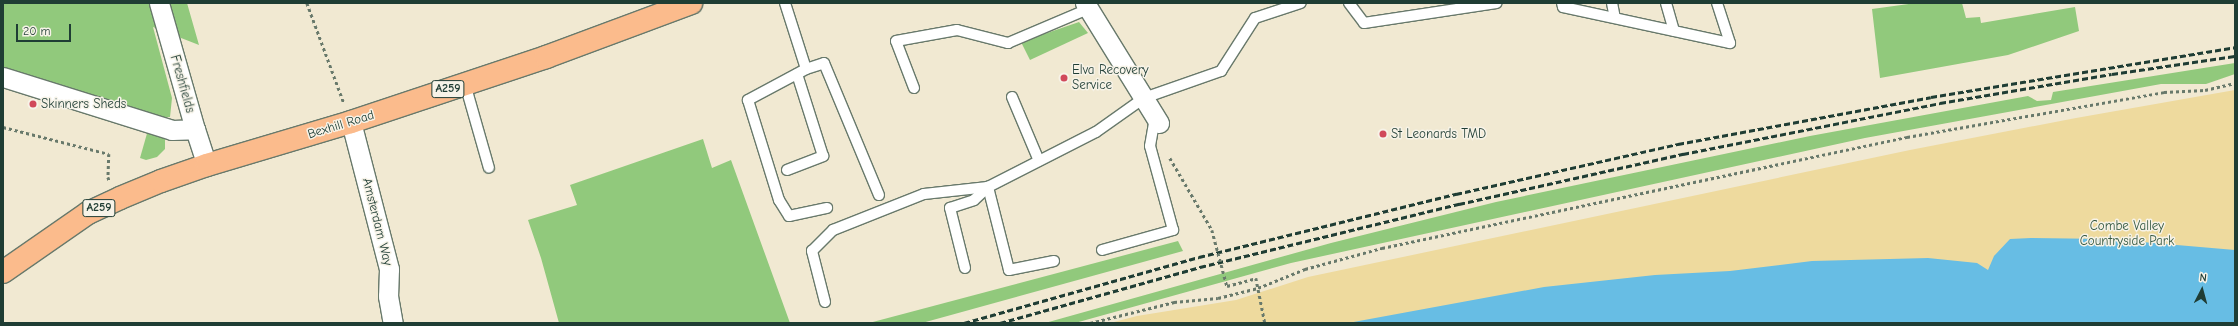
<!DOCTYPE html>
<style>
body{margin:0}
#map{position:relative;width:2238px;height:326px;overflow:hidden;background:#f1e9d2;font-family:"Comic Neue",sans-serif}
div>[style]{position:absolute}
.green>*{inset:0;background:#91c97c}
.sand>*{inset:0;background:#eeda9e}
.water>*{inset:0;background:#67bde4}
.path>*{height:2.5px;margin-top:-1.25px;transform-origin:0;background:repeating-linear-gradient(90deg,#68796b 0 3px,transparent 0 6px)}
.roads{filter:drop-shadow(1px 0 #68796b) drop-shadow(-1px 0 #68796b) drop-shadow(0 1px #68796b) drop-shadow(0 -1px #68796b)}
.service>*{height:10px;margin:-5px;padding:0 5px;transform-origin:5px;border-radius:5px;background:#fff}
.minor>*{height:19px;margin:-9.5px;padding:0 9.5px;transform-origin:9.5px;border-radius:9.5px;background:#fff}
.trunk>*{height:22px;margin:-11px;padding:0 11px;transform-origin:11px;border-radius:11px;background:#fbbb8c}
.rail>*{height:3px;margin-top:-1.5px;transform-origin:0;background:repeating-linear-gradient(90deg,#1f3d34 0 6px,transparent 0 9px)}
.path-bridge>*{height:2.5px;margin-top:-1.25px;transform-origin:0;background:repeating-linear-gradient(90deg,#68796b 0 3px,transparent 0 6px)}
.dots>*{width:11px;height:11px;translate:-50% -50%;box-sizing:border-box;border:2px solid #f7f3e8;border-radius:50%}
span{translate:-50% -50%;white-space:nowrap;text-align:center;line-height:1.15;-webkit-text-stroke:3px #f7f3e8;paint-order:stroke}
.shield-label span{padding:1px 3px;background:#f7f3e8;border:1px solid;border-radius:3px;-webkit-text-stroke-width:0}
.shield-label{font-size:12px;color:#1f3d34;font-weight:700}
.poi-label{font-size:13px;color:#1f3d34}
.left{translate:0 -50%;text-align:left}
.street-label{font-size:13px;color:#1f3d34}
.park-label{font-size:13px;color:#365942}
.frame{position:absolute;inset:0;border:4px solid #1f3d34;pointer-events:none}
.north{position:absolute;left:2182px;top:270px;width:40px;height:40px;-webkit-text-stroke:3px #f7f3e8;paint-order:stroke;rotate:6deg;font-size:11px;font-weight:700;line-height:16px;text-align:center;color:#1f3d34}
.north::after{content:'';display:block;margin:auto;width:14px;height:18px;background:#1f3d34;clip-path:polygon(50% 0,100% 100%,50% 72%,0 100%)}
.scale{position:absolute;left:16px;top:24px;width:55px;height:18px;box-sizing:border-box;border:2px solid #1f3d34;border-top:0;padding-left:5px;font-size:12px;line-height:14px;white-space:nowrap;color:#1f3d34;-webkit-text-stroke:3px #f7f3e8;paint-order:stroke}
</style>
<div id="map">
<div class="green">
<i style="clip-path:polygon(3px 3px,187px 3px,199px 45px,153px 27px,172px 98px,170px 117px,152px 117px,3px 70px)"></i>
<i style="clip-path:polygon(1916px 3px,1962px 3px,1966px 18px,1980px 17px,1981px 23px,2075px 7px,2079px 31px,2008px 55px,1880px 78px,1872px 9px)"></i>
<i style="clip-path:polygon(1079px 22px,1088px 33px,1030px 60px,1021px 42px)"></i>
<i style="clip-path:polygon(2235px 63px,2235px 74px,2206px 84px,2161px 84px,1865px 138px,1291px 263px,1075px 323px,1045px 323px,1331px 243px,1496px 202px,1810px 136px,2028px 96px,2037px 101px,2051px 100px,2053px 92px)"></i>
<i style="clip-path:polygon(148px 130px,165px 138px,165px 149px,157px 157px,146px 160px,140px 158px)"></i>
<i style="clip-path:polygon(703px 139px,712px 168px,731px 160px,790px 323px,559px 323px,541px 258px,528px 220px,577px 205px,570px 185px)"></i>
<i style="clip-path:polygon(1178px 241px,1183px 251px,922px 323px,869px 323px)"></i>
</div>
<div class="sand">
<i style="clip-path:polygon(2235px 90px,2235px 323px,1110px 323px,1137px 316px,1236px 300px,1308px 277px,1910px 150px,2076px 118px)"></i>
</div>
<div class="water">
<i style="clip-path:polygon(2031px 238px,2107px 239px,2235px 250px,2235px 323px,1348px 323px,1544px 287px,1655px 275px,1730px 271px,1812px 261px,1928px 258px,1977px 263px,1988px 270px,1994px 256px,2010px 239px)"></i>
</div>
<div class="path">
<i style="left:307px;top:3px;width:107px;rotate:69.7deg"></i>
<i style="left:3px;top:127px;width:109px;rotate:14.3deg"></i>
<i style="left:109px;top:154px;width:23px;rotate:92deg"></i>
<i style="left:108px;top:177px;width:5px;rotate:68deg"></i>
<i style="left:1170px;top:158px;width:83px;rotate:59.7deg"></i>
<i style="left:1227px;top:286px;width:30px;rotate:-15deg"></i>
<i style="left:1256px;top:278px;width:46px;rotate:78.7deg"></i>
<i style="left:1090px;top:323px;width:87px;rotate:-14deg"></i>
<i style="left:1174px;top:302px;width:44px;rotate:-5.2deg"></i>
<i style="left:1218px;top:298px;width:41px;rotate:-14deg"></i>
<i style="left:1258px;top:288px;width:51px;rotate:-22deg"></i>
<i style="left:1305px;top:269px;width:80px;rotate:-15.3deg"></i>
<i style="left:1382px;top:248px;width:537px;rotate:-11.94deg"></i>
<i style="left:1907px;top:137px;width:261px;rotate:-9.9deg"></i>
<i style="left:2164px;top:92px;width:41px;rotate:-2.8deg"></i>
<i style="left:2205px;top:90px;width:31px;rotate:-13deg"></i>
</div>
<div class="roads">
<div class="service">
<i style="left:785px;top:3px;width:69px;rotate:72.3deg"></i>
<i style="left:806px;top:69px;width:19px;rotate:-18deg"></i>
<i style="left:824px;top:63px;width:143px;rotate:67.4deg"></i>
<i style="left:1349px;top:3px;width:25px;rotate:53deg"></i>
<i style="left:1364px;top:23px;width:134px;rotate:-8.6deg"></i>
<i style="left:1562px;top:3px;width:4px;rotate:76deg"></i>
<i style="left:1563px;top:7px;width:171px;rotate:12.2deg"></i>
<i style="left:1730px;top:43px;width:42px;rotate:-108deg"></i>
<i style="left:1612px;top:3px;width:15px;rotate:79deg"></i>
<i style="left:1666px;top:3px;width:29px;rotate:74deg"></i>
<i style="left:806px;top:69px;width:66px;rotate:151.9deg"></i>
<i style="left:748px;top:100px;width:105px;rotate:72.8deg"></i>
<i style="left:779px;top:200px;width:19px;rotate:58deg"></i>
<i style="left:789px;top:216px;width:39px;rotate:-12deg"></i>
<i style="left:465px;top:84px;width:87px;rotate:74.1deg"></i>
<i style="left:914px;top:88px;width:50px;rotate:-111deg"></i>
<i style="left:896px;top:41px;width:62px;rotate:-10.2deg"></i>
<i style="left:957px;top:30px;width:53px;rotate:14.3deg"></i>
<i style="left:1008px;top:43px;width:87px;rotate:-23deg"></i>
<i style="left:1012px;top:97px;width:69px;rotate:67.1deg"></i>
<i style="left:787px;top:170px;width:39px;rotate:-21deg"></i>
<i style="left:823px;top:156px;width:86px;rotate:-107.6deg"></i>
<i style="left:1102px;top:250px;width:74px;rotate:-15.7deg"></i>
<i style="left:1173px;top:230px;width:87px;rotate:-105.3deg"></i>
<i style="left:1150px;top:146px;width:29px;rotate:-80deg"></i>
<i style="left:1054px;top:261px;width:46px;rotate:168.7deg"></i>
<i style="left:1009px;top:270px;width:86px;rotate:-104.2deg"></i>
<i style="left:988px;top:187px;width:121px;rotate:-27deg"></i>
<i style="left:1096px;top:132px;width:59px;rotate:-35.3deg"></i>
<i style="left:1144px;top:98px;width:82px;rotate:-19.3deg"></i>
<i style="left:1221px;top:71px;width:63px;rotate:-57.3deg"></i>
<i style="left:1255px;top:18px;width:48px;rotate:-18.1deg"></i>
<i style="left:965px;top:268px;width:62px;rotate:-104deg"></i>
<i style="left:950px;top:208px;width:25px;rotate:-18deg"></i>
<i style="left:974px;top:200px;width:19px;rotate:-43deg"></i>
<i style="left:825px;top:302px;width:53px;rotate:-104.3deg"></i>
<i style="left:812px;top:251px;width:30px;rotate:-45deg"></i>
<i style="left:833px;top:230px;width:98px;rotate:-21.6deg"></i>
<i style="left:924px;top:194px;width:64px;rotate:-6.2deg"></i>
</div>
<div class="minor">
<i style="left:159px;top:3px;width:131px;rotate:74.1deg"></i>
<i style="left:195px;top:129px;width:38px;rotate:72deg"></i>
<i style="left:1085px;top:3px;width:141px;rotate:58.3deg"></i>
<i style="left:3px;top:77px;width:177px;rotate:17.4deg"></i>
<i style="left:172px;top:130px;width:23px;rotate:-2deg"></i>
<i style="left:351px;top:122px;width:152px;rotate:75.5deg"></i>
<i style="left:389px;top:269px;width:27px;rotate:92deg"></i>
<i style="left:388px;top:296px;width:27px;rotate:80deg"></i>
</div>
<div class="trunk">
<i style="left:3px;top:272px;width:103px;rotate:-34.8deg"></i>
<i style="left:88px;top:213px;width:35px;rotate:-25deg"></i>
<i style="left:120px;top:198px;width:44px;rotate:-22.5deg"></i>
<i style="left:161px;top:181px;width:49px;rotate:-19.2deg"></i>
<i style="left:207px;top:165px;width:150px;rotate:-16.6deg"></i>
<i style="left:351px;top:122px;width:206px;rotate:-18.4deg"></i>
<i style="left:546px;top:57px;width:155px;rotate:-20.4deg"></i>
</div>
</div>
<div class="rail">
<i style="left:964px;top:323px;width:244px;rotate:-15.7deg"></i>
<i style="left:1199px;top:257px;width:265px;rotate:-13.8deg"></i>
<i style="left:1456px;top:194px;width:228px;rotate:-12.7deg"></i>
<i style="left:1678px;top:144px;width:257px;rotate:-10.5deg"></i>
<i style="left:1931px;top:97px;width:308px;rotate:-9.3deg"></i>
<i style="left:1000px;top:323px;width:208px;rotate:-15.6deg"></i>
<i style="left:1200px;top:267px;width:267px;rotate:-13.7deg"></i>
<i style="left:1459px;top:204px;width:230px;rotate:-12.6deg"></i>
<i style="left:1683px;top:154px;width:262px;rotate:-11.2deg"></i>
<i style="left:1940px;top:103px;width:174px;rotate:-9.6deg"></i>
<i style="left:2112px;top:74px;width:124px;rotate:-8.3deg"></i>
</div>
<div class="path-bridge">
<i style="left:1212px;top:230px;width:58px;rotate:75deg"></i>
</div>
<div class="dots">
<i style="left:1064px;top:78px;background:#d1495b"></i>
<i style="left:33px;top:104px;background:#d1495b"></i>
<i style="left:1383px;top:134px;background:#d1495b"></i>
</div>
<div class="shield-label">
<span style="left:448px;top:89px">A259</span>
<span style="left:99px;top:208px">A259</span>
</div>
<div class="poi-label">
<span class="left" style="left:1072px;top:78px">Elva Recovery<br>Service</span>
<span class="left" style="left:41px;top:104px">Skinners Sheds</span>
<span class="left" style="left:1391px;top:134px">St Leonards TMD</span>
</div>
<div class="street-label">
<span style="left:182px;top:84px;rotate:74deg">Freshfields</span>
<span style="left:341px;top:125px;rotate:-17deg">Bexhill Road</span>
<span style="left:377px;top:222px;rotate:76deg">Amsterdam Way</span>
</div>
<div class="park-label">
<span style="left:2127px;top:234px">Combe Valley<br>Countryside Park</span>
</div>
<div class="frame"></div>
<div class="north">N</div>
<div class="scale">20 m</div>
</div>
